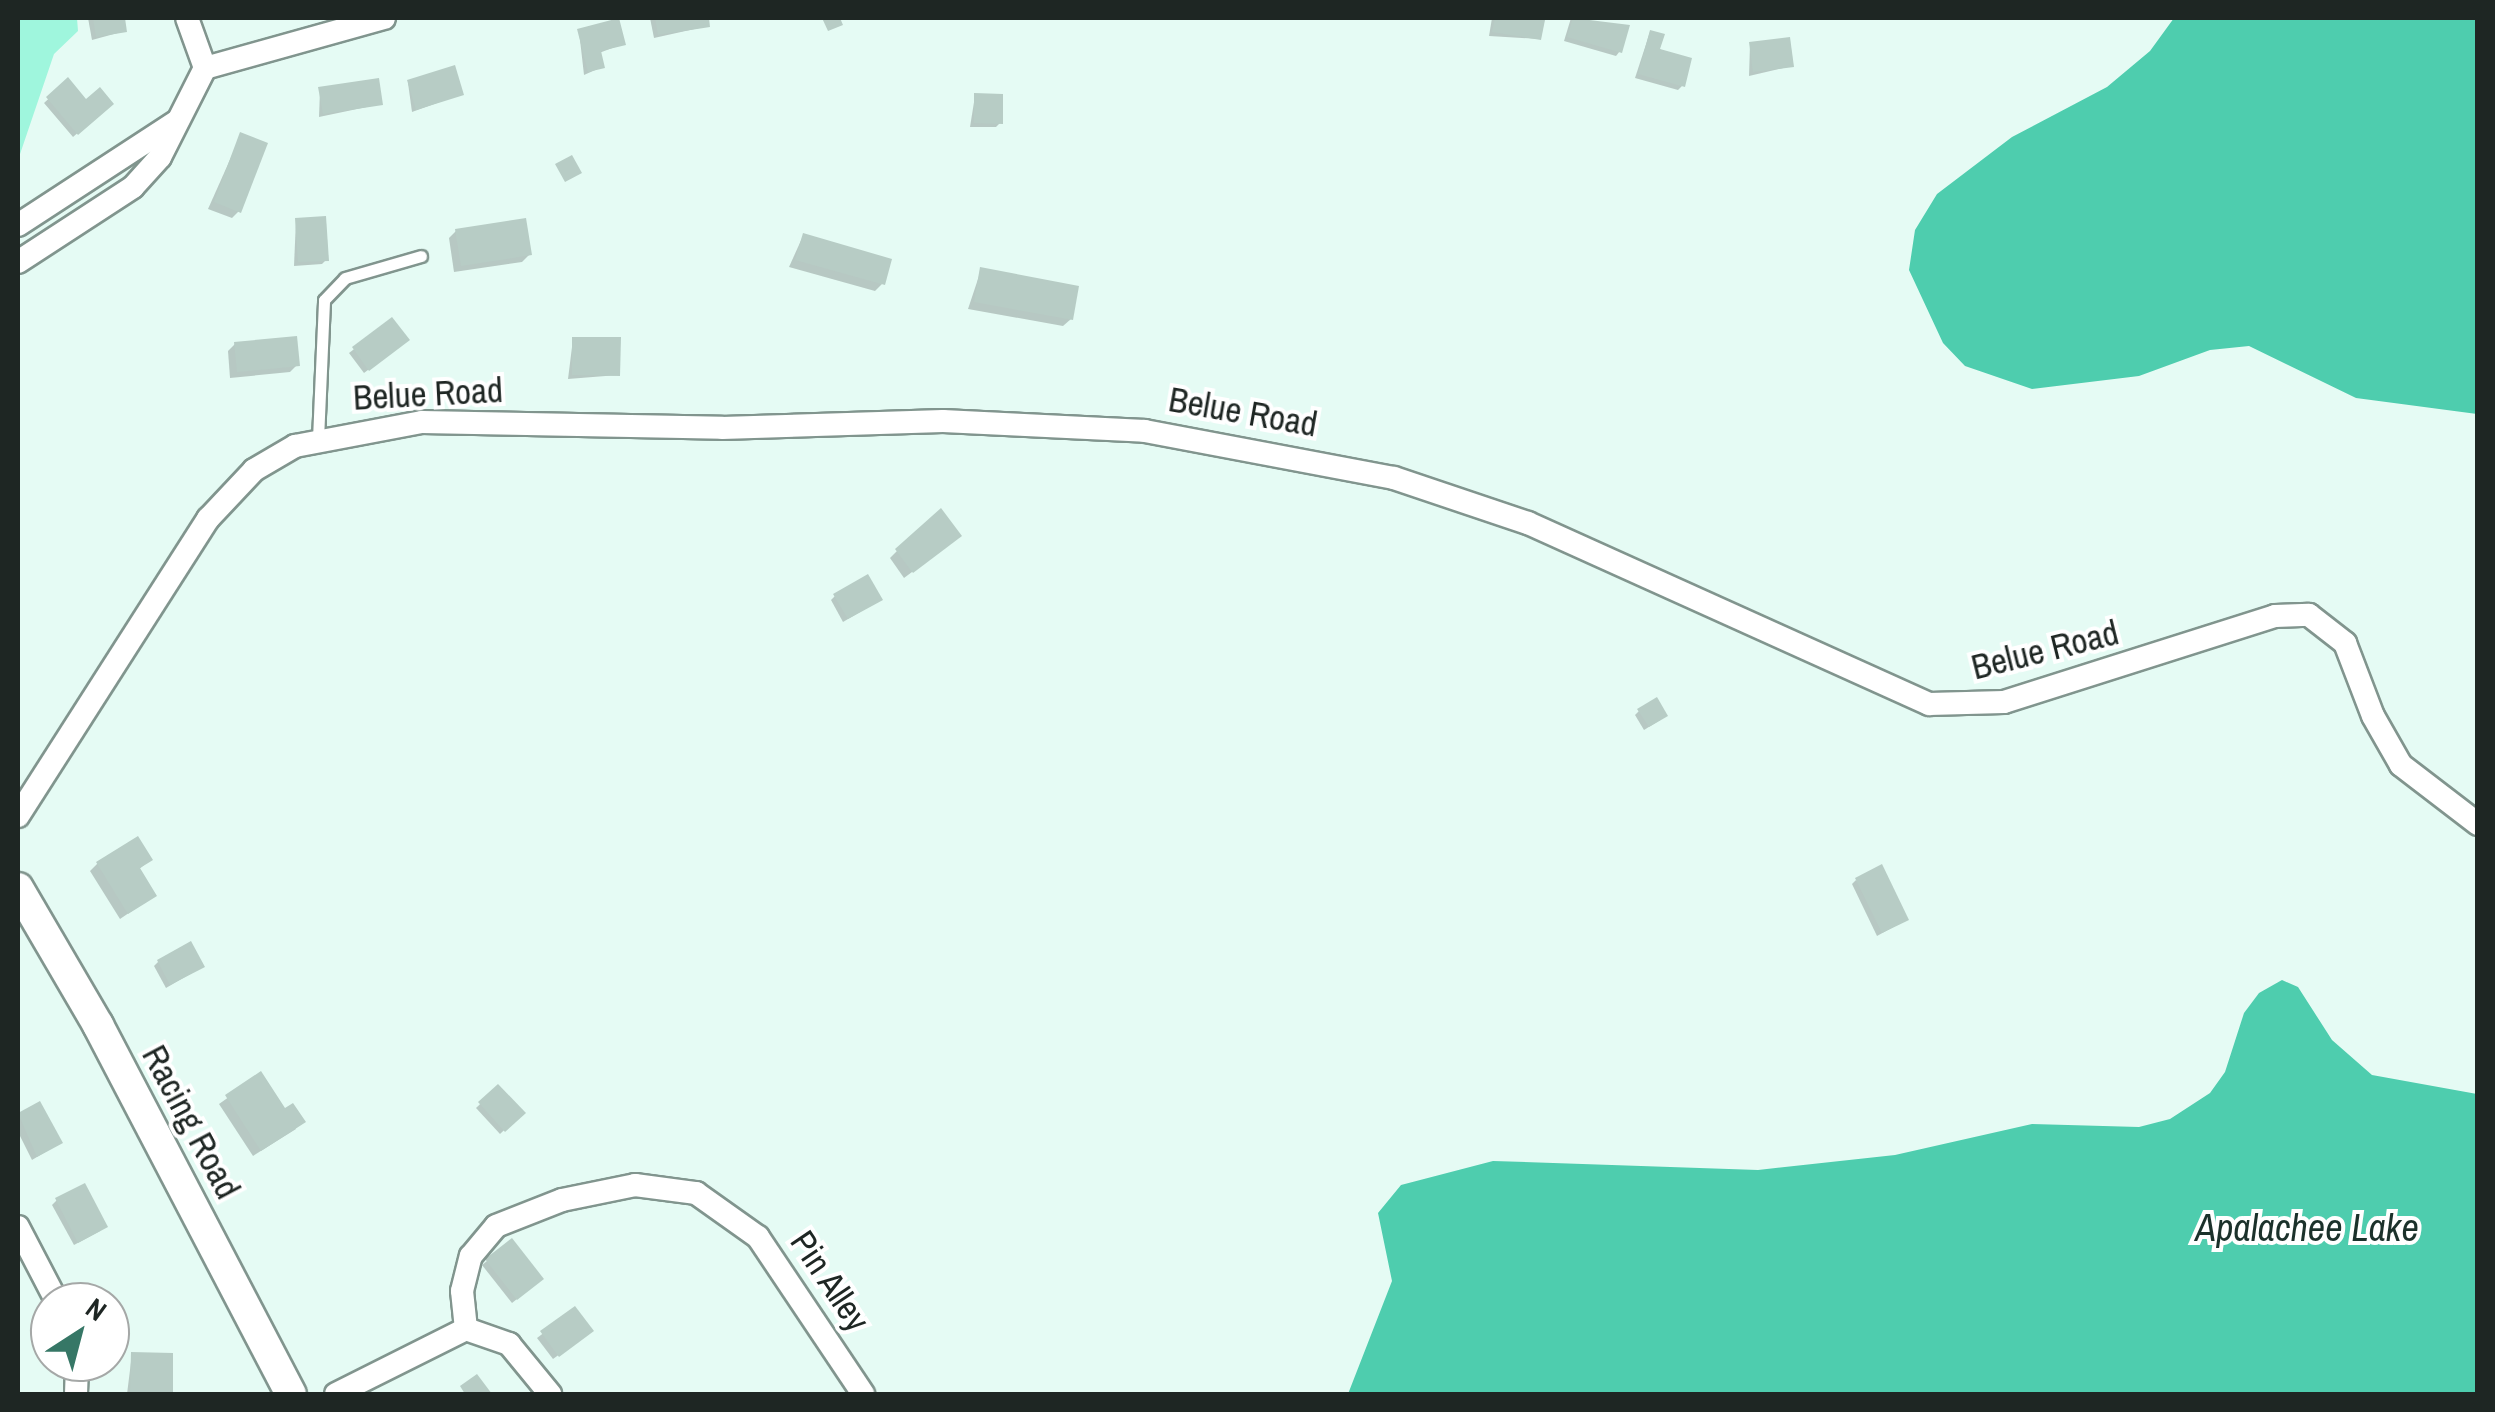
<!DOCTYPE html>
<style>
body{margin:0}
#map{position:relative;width:2495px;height:1412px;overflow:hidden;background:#e5fbf4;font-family:"Archivo Narrow",sans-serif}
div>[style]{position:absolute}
.green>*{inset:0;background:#9ff6dd}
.water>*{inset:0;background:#4ecdae}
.shadow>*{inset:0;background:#0003}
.building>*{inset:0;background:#b7ccc5}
.roads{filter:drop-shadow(2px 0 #81958e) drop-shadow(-2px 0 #81958e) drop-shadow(0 2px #81958e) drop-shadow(0 -2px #81958e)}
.lane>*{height:11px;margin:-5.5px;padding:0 5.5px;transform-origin:5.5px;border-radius:5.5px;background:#fff}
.street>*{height:22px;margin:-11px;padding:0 11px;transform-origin:11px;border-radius:11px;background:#fff}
.secondary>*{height:30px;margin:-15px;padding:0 15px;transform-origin:15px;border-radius:15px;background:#fff}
span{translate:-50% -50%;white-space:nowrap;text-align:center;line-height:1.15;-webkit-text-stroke:8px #fff;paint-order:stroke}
.street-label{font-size:35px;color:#1e2623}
.water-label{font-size:38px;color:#1b312b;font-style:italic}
.frame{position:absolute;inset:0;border:20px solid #1e2623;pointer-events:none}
.north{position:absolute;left:30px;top:1282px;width:100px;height:100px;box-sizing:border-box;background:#fff;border:2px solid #a5a8a7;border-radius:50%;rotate:36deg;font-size:28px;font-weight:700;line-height:40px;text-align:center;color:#1e2623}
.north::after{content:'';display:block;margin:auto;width:35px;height:45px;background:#367766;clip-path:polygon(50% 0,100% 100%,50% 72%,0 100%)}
</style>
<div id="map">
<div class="green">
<i style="clip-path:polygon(18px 18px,77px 18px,78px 31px,54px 54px,18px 160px)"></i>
</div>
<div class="water">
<i style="clip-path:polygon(2174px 18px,2477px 18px,2477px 414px,2356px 398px,2249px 346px,2210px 350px,2139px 376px,2032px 389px,1965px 366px,1943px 343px,1909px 270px,1915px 230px,1937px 194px,2012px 137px,2107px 87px,2150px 51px)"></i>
<i style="clip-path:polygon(2282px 980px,2298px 987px,2332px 1040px,2372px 1075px,2477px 1094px,2477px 1394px,1348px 1394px,1392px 1281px,1378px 1213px,1401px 1185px,1493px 1161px,1758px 1170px,1895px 1155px,2032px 1124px,2139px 1127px,2170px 1119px,2210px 1093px,2225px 1072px,2244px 1013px,2259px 993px)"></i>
</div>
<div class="shadow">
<i style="clip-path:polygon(88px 18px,122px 18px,125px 31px,92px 40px)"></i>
<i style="clip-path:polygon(650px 18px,706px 18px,708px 26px,654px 38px)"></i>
<i style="clip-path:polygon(1492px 18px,1538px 18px,1539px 39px,1489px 36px)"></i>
<i style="clip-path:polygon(1571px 18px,1627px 26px,1620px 51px,1616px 56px,1564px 41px)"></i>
<i style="clip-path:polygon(579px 31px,623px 44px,599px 53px,602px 67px,584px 75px)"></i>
<i style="clip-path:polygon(1650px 32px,1682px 86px,1678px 90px,1635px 78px)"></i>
<i style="clip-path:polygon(1750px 45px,1792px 66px,1749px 76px)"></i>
<i style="clip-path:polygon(68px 81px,86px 102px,111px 104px,73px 137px,44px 103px)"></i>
<i style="clip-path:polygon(408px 83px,462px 94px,412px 112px)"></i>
<i style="clip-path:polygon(320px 90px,381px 104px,319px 117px)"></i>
<i style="clip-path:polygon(975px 96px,1000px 123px,996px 127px,970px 127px)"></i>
<i style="clip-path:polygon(241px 135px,239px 211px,232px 218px,208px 209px)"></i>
<i style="clip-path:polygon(296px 220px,326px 260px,322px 264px,294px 266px)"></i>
<i style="clip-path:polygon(456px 231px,530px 254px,522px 262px,454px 272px,449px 238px)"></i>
<i style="clip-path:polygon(803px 236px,882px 284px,875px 291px,789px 267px)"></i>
<i style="clip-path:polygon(981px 270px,1071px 319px,1063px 326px,968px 309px)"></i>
<i style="clip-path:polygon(392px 320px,402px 344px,364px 373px,349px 353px)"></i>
<i style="clip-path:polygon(573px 339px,618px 375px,568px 379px)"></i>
<i style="clip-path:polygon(235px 344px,297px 365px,290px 372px,230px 378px,228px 351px)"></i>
<i style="clip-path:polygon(951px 543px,904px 578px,890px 558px,897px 551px)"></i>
<i style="clip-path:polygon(835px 596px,875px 603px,843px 622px,831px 600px)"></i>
<i style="clip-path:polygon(1639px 711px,1660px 720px,1644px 730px,1635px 715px)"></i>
<i style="clip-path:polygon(150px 860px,138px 870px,154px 896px,120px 919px,90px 871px,97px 864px)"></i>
<i style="clip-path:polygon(1856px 880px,1906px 920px,1877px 936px,1852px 884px)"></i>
<i style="clip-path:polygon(158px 962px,202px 967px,166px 988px,154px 966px)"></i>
<i style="clip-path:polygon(260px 1075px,296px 1129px,253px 1156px,219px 1104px)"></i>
<i style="clip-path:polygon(498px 1087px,522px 1113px,500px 1134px,476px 1108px)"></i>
<i style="clip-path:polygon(39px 1104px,60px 1143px,32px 1160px,18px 1132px,18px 1116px)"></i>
<i style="clip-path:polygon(57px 1200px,100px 1231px,74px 1245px,52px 1205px)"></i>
<i style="clip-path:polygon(512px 1241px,537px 1283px,512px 1303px,482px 1265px)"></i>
<i style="clip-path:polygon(575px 1309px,586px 1335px,553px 1359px,537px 1338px)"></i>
<i style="clip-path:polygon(132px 1354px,171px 1355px,170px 1394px,127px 1394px)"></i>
</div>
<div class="building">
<i style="clip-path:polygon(93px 18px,125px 18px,127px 32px,96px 37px)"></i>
<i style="clip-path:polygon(619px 18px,626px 45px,601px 51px,605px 68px,588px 72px,577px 29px)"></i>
<i style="clip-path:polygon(655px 18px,709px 18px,710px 27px,658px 35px)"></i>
<i style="clip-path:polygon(822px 18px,840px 18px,843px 25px,828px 31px)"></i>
<i style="clip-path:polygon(1495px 18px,1545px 20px,1541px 40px,1492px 32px)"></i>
<i style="clip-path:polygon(1573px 18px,1630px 25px,1622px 53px,1567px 37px)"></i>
<i style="clip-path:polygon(1650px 30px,1665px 34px,1660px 49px,1692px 58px,1685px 87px,1638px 74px)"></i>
<i style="clip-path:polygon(1790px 37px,1794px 67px,1753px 72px,1749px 42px)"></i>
<i style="clip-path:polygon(455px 65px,464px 95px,416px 110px,407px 80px)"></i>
<i style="clip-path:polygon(68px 77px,86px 99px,100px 87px,114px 104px,78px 135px,46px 97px)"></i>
<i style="clip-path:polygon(379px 78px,383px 105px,323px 114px,318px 87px)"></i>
<i style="clip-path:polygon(974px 93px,1003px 94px,1003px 124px,974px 123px)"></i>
<i style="clip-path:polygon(240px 132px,268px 143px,241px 213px,214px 202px)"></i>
<i style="clip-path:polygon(572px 155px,582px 173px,565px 182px,555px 164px)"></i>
<i style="clip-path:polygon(326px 216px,329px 261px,298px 262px,295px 218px)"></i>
<i style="clip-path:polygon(526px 218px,532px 255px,461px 266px,455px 229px)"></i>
<i style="clip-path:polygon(803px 233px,892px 259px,885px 285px,795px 260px)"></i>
<i style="clip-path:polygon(980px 267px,1079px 286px,1073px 320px,974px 302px)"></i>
<i style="clip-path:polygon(392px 317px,410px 340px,369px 371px,352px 347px)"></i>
<i style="clip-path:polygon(297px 336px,300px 366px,237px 372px,234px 342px)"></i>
<i style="clip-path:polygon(572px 337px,621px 337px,620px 376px,572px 375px)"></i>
<i style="clip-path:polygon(941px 508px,962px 536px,913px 573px,895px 549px)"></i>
<i style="clip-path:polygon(868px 574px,883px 600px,848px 619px,833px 594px)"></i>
<i style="clip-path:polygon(1657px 697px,1668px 716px,1649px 727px,1637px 709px)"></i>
<i style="clip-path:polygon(138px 836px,153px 860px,140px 868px,157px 896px,128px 914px,96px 862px)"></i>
<i style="clip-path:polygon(1882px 864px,1909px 920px,1882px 933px,1855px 878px)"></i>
<i style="clip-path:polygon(191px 941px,205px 967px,170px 985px,157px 960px)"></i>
<i style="clip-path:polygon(261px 1071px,285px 1108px,293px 1103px,306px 1122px,261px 1151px,225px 1095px)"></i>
<i style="clip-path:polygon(498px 1084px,526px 1113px,505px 1132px,478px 1102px)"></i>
<i style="clip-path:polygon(40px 1101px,63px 1143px,37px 1157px,18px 1113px)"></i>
<i style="clip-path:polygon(85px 1183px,108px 1227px,78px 1243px,55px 1198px)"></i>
<i style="clip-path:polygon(512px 1238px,544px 1279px,517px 1300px,485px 1259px)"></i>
<i style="clip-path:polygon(575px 1306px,594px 1331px,559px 1357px,540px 1331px)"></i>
<i style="clip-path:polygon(131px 1352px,173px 1353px,173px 1394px,130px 1394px)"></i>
<i style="clip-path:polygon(477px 1374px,492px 1394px,465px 1394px,460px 1386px)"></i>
</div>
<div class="roads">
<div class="lane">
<i style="left:318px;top:439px;width:139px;rotate:-87.5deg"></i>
<i style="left:324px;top:300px;width:30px;rotate:-46deg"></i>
<i style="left:345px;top:278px;width:79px;rotate:-16.1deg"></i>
</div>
<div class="street">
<i style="left:187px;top:18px;width:53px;rotate:70.2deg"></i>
<i style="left:205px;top:68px;width:186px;rotate:-15.6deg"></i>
<i style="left:18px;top:225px;width:189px;rotate:-33.1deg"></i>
<i style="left:18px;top:262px;width:137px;rotate:-33.1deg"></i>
<i style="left:133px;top:187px;width:40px;rotate:-48deg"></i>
<i style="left:160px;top:157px;width:100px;rotate:-63.2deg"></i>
<i style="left:18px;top:816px;width:353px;rotate:-57.4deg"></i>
<i style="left:208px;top:519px;width:67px;rotate:-46.8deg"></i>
<i style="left:254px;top:470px;width:48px;rotate:-30.3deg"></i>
<i style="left:295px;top:446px;width:129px;rotate:-10.7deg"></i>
<i style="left:422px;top:422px;width:300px;rotate:1.1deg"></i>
<i style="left:722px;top:428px;width:221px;rotate:-1.8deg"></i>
<i style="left:943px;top:421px;width:202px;rotate:2.8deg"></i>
<i style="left:1145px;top:431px;width:253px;rotate:10.7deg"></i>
<i style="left:1394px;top:478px;width:141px;rotate:18.6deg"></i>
<i style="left:1528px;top:523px;width:440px;rotate:24.3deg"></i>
<i style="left:1929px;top:704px;width:75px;rotate:-1.5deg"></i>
<i style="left:2004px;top:702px;width:284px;rotate:-17.6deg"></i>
<i style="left:2275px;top:616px;width:34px;rotate:-2deg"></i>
<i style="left:2309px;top:615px;width:46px;rotate:37.9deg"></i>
<i style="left:2345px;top:643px;width:78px;rotate:69deg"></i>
<i style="left:2373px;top:716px;width:56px;rotate:60.3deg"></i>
<i style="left:2401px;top:765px;width:97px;rotate:37.5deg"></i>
<i style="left:18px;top:1227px;width:85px;rotate:62.5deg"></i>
<i style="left:466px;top:1329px;width:38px;rotate:-96deg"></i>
<i style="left:462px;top:1291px;width:36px;rotate:-76deg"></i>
<i style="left:471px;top:1256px;width:39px;rotate:-50deg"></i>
<i style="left:496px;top:1226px;width:71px;rotate:-21.5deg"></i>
<i style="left:562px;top:1200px;width:75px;rotate:-11.6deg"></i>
<i style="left:635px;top:1185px;width:62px;rotate:7.5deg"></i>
<i style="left:696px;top:1193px;width:76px;rotate:35.4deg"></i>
<i style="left:758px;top:1237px;width:189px;rotate:56.2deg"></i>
<i style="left:76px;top:1394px;width:32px;rotate:-88deg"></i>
<i style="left:336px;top:1394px;width:145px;rotate:-26.6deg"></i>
<i style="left:466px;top:1329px;width:46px;rotate:19.2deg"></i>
<i style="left:509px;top:1344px;width:65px;rotate:50.6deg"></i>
</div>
<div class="secondary">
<i style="left:18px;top:888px;width:159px;rotate:59.7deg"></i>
<i style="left:98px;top:1025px;width:416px;rotate:62.4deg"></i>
</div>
</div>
<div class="street-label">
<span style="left:428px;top:394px;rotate:-3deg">Belue Road</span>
<span style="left:1243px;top:412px;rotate:10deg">Belue Road</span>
<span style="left:2045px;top:650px;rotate:-14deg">Belue Road</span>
<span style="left:191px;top:1122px;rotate:62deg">Racing Road</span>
<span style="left:830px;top:1281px;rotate:56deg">Pin Alley</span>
</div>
<div class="water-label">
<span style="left:2307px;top:1228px">Apalachee Lake</span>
</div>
<div class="frame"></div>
<div class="north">N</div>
</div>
